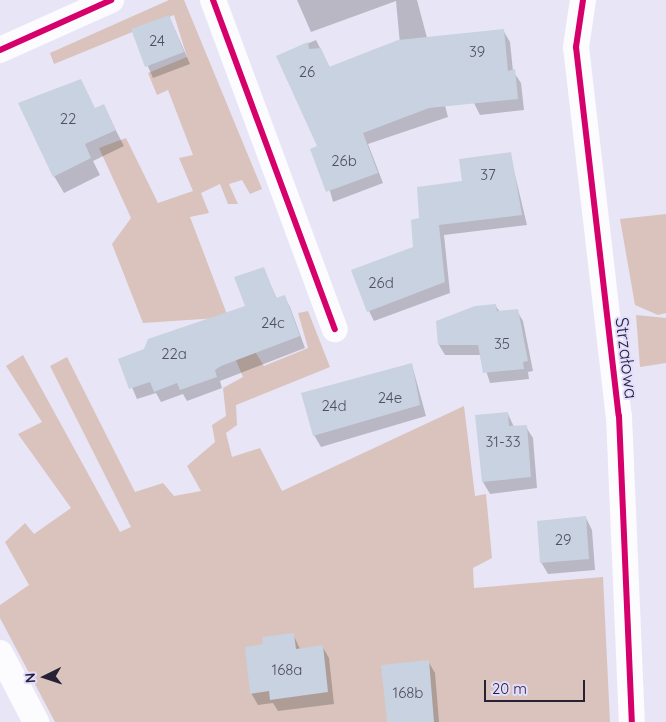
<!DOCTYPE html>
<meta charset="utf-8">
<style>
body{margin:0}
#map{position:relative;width:666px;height:722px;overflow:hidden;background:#e8e5f6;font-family:Quicksand,sans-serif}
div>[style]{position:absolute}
.green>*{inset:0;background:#dac3bd}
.shadow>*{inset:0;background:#0003}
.building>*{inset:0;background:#c8d2e0}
.minor>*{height:26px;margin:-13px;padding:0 13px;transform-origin:13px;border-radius:13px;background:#fcfbfe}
.cycleway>*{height:6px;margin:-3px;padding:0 3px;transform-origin:3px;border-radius:3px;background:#d6006c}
span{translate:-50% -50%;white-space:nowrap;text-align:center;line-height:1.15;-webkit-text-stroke:4px #e3ddfe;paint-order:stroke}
.number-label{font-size:15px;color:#504f62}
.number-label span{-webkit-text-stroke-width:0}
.street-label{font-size:18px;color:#262135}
.north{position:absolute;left:20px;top:652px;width:50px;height:50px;-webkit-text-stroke:4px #e3ddfe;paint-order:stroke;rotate:266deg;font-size:14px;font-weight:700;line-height:20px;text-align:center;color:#262135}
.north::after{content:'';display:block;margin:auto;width:18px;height:22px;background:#262135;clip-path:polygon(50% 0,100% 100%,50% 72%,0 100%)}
.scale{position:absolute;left:484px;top:680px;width:101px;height:22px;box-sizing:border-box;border:2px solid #262135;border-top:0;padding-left:6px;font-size:15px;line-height:18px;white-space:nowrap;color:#262135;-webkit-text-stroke:4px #e3ddfe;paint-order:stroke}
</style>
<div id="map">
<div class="green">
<i style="clip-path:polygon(169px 0,184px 0,262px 189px,250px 194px,242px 180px,229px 184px,238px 204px,228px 204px,220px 184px,201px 193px,209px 213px,190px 217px,241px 351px,254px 350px,264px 366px,308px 348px,298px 313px,308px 311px,330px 367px,236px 405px,237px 425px,226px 433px,232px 457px,260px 448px,282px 491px,464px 406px,475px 496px,486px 494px,492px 558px,473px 568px,474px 588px,603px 577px,610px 722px,55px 722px,0 618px,0 605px,29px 585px,5px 542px,25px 523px,34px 534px,71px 508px,18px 434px,42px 422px,6px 366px,23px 355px,120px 532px,131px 527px,50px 366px,67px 357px,135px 492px,163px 483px,174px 496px,201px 491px,187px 466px,215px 442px,212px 425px,226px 416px,223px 388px,243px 377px,218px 318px,143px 323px,112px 244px,131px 218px,99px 148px,126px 138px,158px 203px,193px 191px,179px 158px,193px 155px,168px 90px,157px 95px,148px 73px,187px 57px,174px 15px,54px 64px,50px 53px)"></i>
<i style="clip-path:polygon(666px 214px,666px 313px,658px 315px,635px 305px,620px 219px)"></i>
<i style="clip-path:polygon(636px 315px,666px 318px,666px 363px,640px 367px)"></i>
</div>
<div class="shadow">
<i style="clip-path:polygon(297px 0,417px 0,448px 117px,368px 144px,383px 183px,333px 202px,318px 147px,278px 56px,316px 40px,330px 68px,400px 44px,396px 1px,311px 32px)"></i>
<i style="clip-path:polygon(169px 16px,190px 64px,153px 78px,132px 30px)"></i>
<i style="clip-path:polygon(503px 30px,510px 42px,513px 71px,521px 83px,524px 110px,480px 115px,474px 103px)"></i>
<i style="clip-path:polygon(103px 106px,124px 146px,93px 161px,100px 175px,64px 193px,54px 176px,96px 109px)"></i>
<i style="clip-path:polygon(510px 154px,527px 225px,444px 235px,450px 293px,374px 321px,369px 311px,414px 248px,420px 220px,463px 182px)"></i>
<i style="clip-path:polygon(263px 268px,277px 299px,284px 296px,290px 307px,305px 348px,220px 381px,222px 388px,187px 401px,183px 394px,161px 402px,156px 393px,137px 399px,120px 360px,246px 306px)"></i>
<i style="clip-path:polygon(495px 305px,500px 312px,517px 311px,523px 321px,533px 371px,528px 372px,529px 379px,490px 383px,481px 355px,445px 355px,439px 345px)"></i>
<i style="clip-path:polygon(412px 365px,426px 416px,321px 447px,314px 435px)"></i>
<i style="clip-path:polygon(508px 414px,514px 427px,526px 427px,533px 438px,537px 488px,490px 494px,483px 482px,476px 416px)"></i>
<i style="clip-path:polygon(586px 518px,592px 530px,595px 570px,548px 574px,541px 562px)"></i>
<i style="clip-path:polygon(293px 634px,300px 649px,322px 646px,329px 658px,334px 704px,278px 711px,273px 703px,258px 705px,251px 693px)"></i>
<i style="clip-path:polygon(428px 661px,435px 673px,439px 722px,388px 722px)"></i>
</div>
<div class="building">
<i style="clip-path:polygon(169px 15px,184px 52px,145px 67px,131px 29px)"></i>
<i style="clip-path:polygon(504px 29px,508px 71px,515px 69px,518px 99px,429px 108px,363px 133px,378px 173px,326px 192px,310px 149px,317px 146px,276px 56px,308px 42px,309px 49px,321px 48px,329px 67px,398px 40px)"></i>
<i style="clip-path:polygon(81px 79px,95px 108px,104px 104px,116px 130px,85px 144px,91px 158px,53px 177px,18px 103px)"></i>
<i style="clip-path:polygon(511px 152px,522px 215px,439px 225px,445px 282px,367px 312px,351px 270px,413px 247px,411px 220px,419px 218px,417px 187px,462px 181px,459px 159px)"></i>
<i style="clip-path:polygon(264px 267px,276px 298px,285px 295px,300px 336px,221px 366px,215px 370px,217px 377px,180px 390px,177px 383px,154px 392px,150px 382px,129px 389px,118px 359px,144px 349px,148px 339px,245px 306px,234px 277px)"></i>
<i style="clip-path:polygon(496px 304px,497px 311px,518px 309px,528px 361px,523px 362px,524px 369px,483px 373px,478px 345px,438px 345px,436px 321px,475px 306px)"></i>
<i style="clip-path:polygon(412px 363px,420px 405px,313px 436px,301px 393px)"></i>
<i style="clip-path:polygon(508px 412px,509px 426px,527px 425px,531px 477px,482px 482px,475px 415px)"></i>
<i style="clip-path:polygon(586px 516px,589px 559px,540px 563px,537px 521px)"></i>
<i style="clip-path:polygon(294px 633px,296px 649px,323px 645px,328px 692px,270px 700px,269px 691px,250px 694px,245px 647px,263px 644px,262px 637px)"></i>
<i style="clip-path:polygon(429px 660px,434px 722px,387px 722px,381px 665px)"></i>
</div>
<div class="minor">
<i style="left:213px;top:0;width:351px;rotate:69.7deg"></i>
<i style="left:583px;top:0;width:48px;rotate:98.5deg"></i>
<i style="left:576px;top:47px;width:371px;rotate:83.4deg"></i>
<i style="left:619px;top:416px;width:306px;rotate:87.6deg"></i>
<i style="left:0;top:50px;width:122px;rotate:-24.2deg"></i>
<i style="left:0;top:653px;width:78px;rotate:62.4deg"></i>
</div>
<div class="cycleway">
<i style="left:213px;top:0;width:351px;rotate:69.7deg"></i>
<i style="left:583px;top:0;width:48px;rotate:98.5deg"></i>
<i style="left:576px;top:47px;width:371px;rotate:83.4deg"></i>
<i style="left:619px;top:416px;width:306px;rotate:87.6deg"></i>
<i style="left:0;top:50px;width:122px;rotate:-24.2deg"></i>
</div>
<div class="number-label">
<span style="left:157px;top:41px">24</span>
<span style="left:477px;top:52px">39</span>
<span style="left:307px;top:72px">26</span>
<span style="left:68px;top:119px">22</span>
<span style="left:344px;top:161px">26b</span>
<span style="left:488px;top:175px">37</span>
<span style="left:381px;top:283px">26d</span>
<span style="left:273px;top:323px">24c</span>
<span style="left:502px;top:344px">35</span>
<span style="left:174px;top:354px">22a</span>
<span style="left:390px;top:398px">24e</span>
<span style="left:334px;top:406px">24d</span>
<span style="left:503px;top:442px">31-33</span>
<span style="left:563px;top:540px">29</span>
<span style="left:287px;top:670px">168a</span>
<span style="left:408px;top:693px">168b</span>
</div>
<div class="street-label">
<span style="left:626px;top:358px;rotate:83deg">Strzałowa</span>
</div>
<div class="north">N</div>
<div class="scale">20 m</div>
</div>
